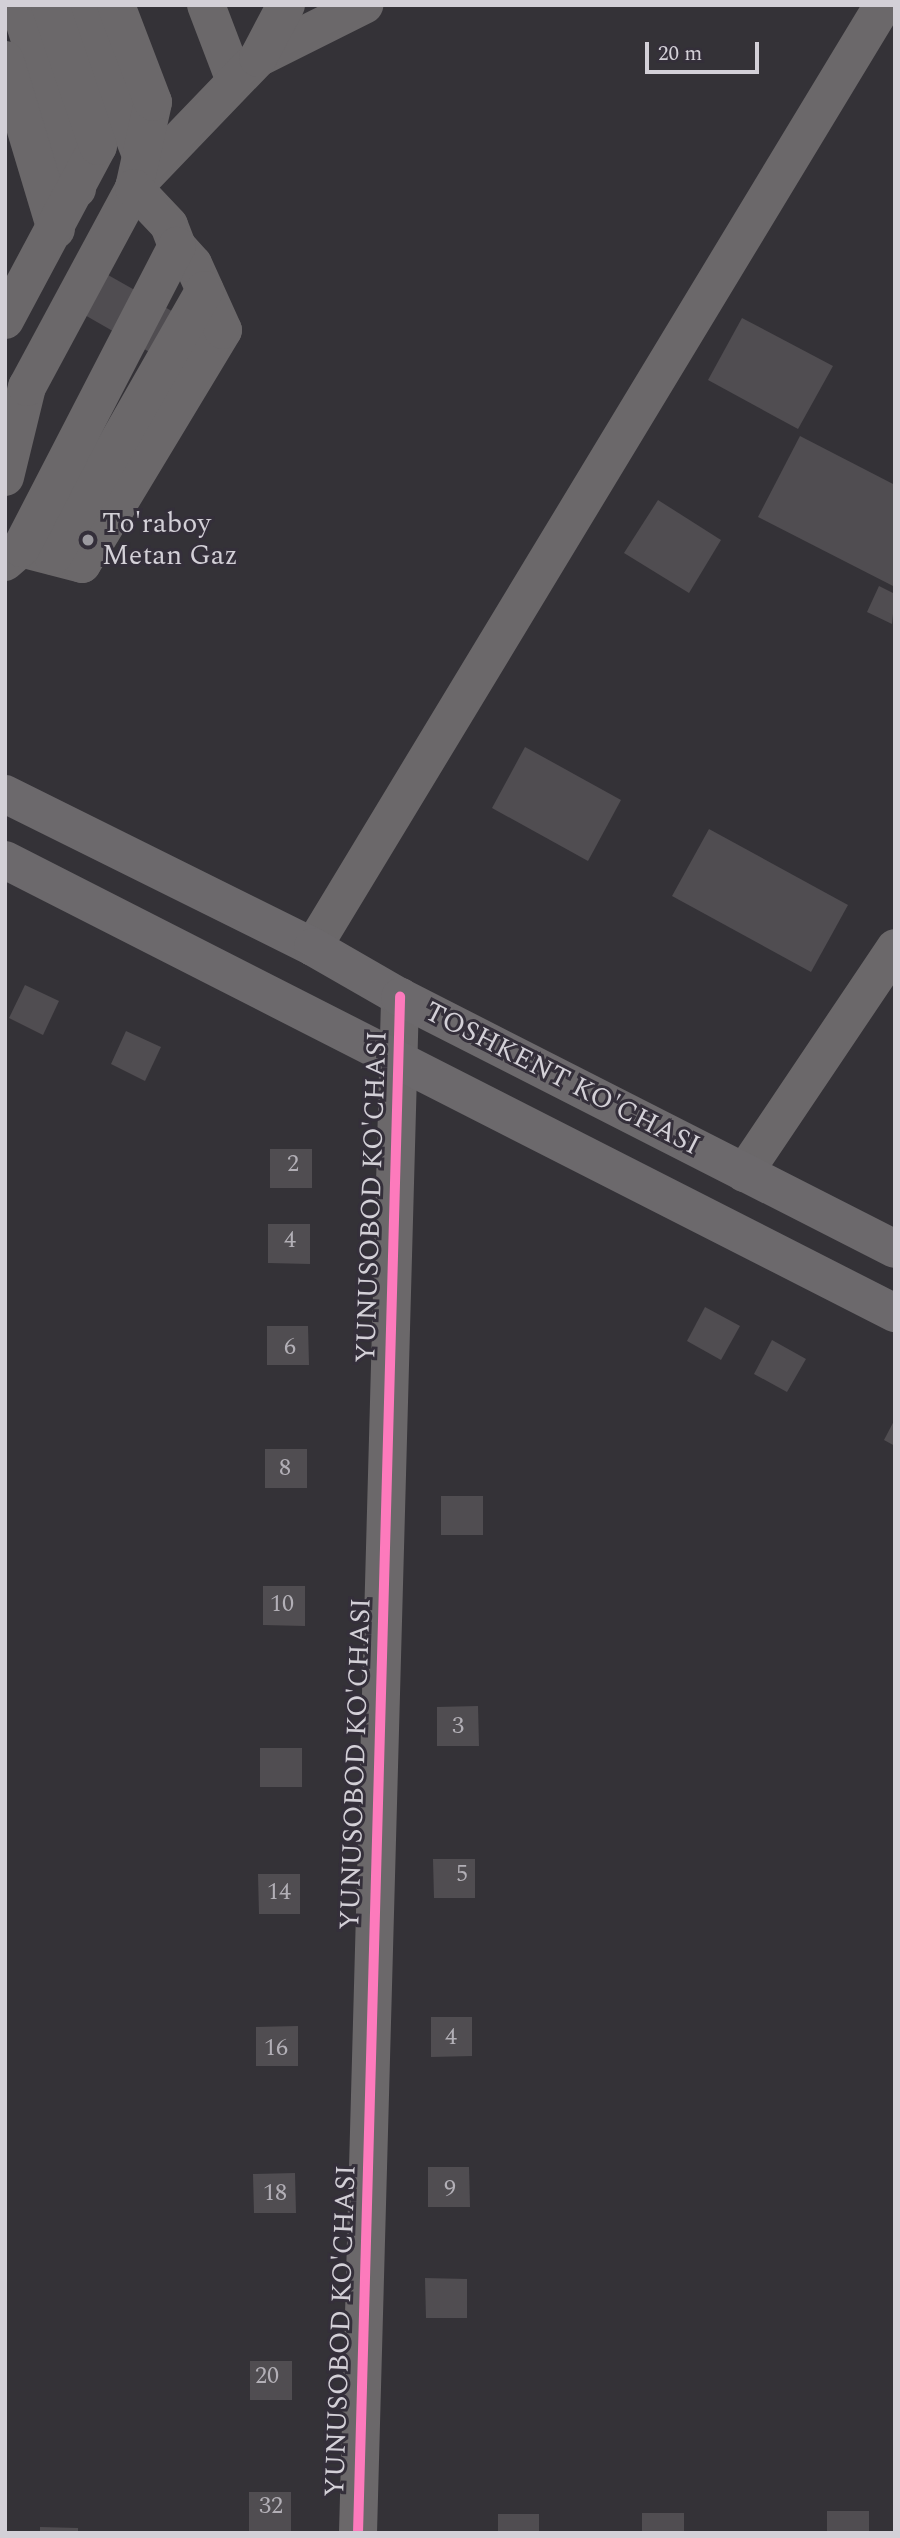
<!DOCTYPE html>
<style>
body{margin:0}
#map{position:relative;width:900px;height:2538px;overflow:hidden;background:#343237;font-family:Spectral,serif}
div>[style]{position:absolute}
.building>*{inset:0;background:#504d51}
.minor>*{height:38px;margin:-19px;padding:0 19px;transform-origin:19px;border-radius:19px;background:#6b686a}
.major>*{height:38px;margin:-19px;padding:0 19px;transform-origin:19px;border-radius:19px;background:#6c696c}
.cycleway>*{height:10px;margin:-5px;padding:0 5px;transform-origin:5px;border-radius:5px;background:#fd7abc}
.dots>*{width:19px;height:19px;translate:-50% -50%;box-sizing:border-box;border:4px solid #342f3a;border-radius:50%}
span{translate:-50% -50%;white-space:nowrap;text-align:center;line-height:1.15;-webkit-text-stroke:6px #342f3a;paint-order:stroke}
.number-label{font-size:24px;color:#b2afb6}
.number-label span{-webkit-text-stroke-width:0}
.poi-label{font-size:28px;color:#d3d0d7}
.left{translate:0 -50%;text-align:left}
.street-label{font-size:28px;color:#d3d0d7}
.frame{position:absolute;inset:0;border:7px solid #d3d0d7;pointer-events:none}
.scale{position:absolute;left:645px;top:42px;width:114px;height:32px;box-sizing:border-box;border:4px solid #d3d0d7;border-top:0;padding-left:9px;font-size:21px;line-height:24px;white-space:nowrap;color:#d3d0d7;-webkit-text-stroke:5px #342f3a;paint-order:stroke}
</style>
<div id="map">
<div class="building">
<i style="clip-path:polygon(101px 271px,223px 340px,200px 381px,76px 310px)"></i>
<i style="clip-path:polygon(742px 318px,833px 366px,798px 429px,708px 380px)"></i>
<i style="clip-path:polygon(800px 436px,895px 485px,895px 587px,758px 517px)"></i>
<i style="clip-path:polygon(658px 500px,721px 540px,689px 593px,624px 553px)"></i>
<i style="clip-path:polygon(879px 586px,895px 594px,892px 624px,867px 612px)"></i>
<i style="clip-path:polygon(525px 747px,621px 800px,588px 861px,492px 808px)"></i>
<i style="clip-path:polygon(709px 829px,848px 905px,811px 972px,672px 896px)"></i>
<i style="clip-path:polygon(25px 985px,59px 1001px,43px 1035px,9px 1018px)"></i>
<i style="clip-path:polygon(126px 1031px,161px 1047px,145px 1081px,111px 1064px)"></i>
<i style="clip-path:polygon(270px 1149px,312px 1149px,312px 1188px,270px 1188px)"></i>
<i style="clip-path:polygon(268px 1224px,310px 1224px,310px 1264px,268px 1263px)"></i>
<i style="clip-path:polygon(705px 1307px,740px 1326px,721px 1360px,687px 1341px)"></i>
<i style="clip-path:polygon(267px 1326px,308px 1326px,309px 1365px,267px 1365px)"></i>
<i style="clip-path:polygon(772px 1340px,806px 1359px,787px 1392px,754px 1374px)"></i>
<i style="clip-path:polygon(895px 1419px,895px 1446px,884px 1440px)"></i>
<i style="clip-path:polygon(265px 1449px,307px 1449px,307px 1488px,265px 1488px)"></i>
<i style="clip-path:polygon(441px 1496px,483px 1496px,483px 1535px,441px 1535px)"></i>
<i style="clip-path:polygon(263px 1586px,305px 1586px,305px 1626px,263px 1625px)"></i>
<i style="clip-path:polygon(478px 1706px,479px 1746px,437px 1746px,437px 1707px)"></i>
<i style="clip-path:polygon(260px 1748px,302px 1748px,302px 1787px,260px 1787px)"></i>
<i style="clip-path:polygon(433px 1859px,475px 1859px,475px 1898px,434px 1898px)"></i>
<i style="clip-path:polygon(258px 1874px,300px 1874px,300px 1914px,259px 1914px)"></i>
<i style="clip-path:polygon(431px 2017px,472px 2017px,472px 2056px,431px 2057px)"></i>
<i style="clip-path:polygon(298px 2026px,298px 2066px,256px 2066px,256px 2027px)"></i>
<i style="clip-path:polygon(428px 2167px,469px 2167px,470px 2207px,428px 2207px)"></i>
<i style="clip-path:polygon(295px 2173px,296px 2213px,254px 2213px,253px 2174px)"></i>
<i style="clip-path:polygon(425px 2278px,467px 2279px,467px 2318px,426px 2318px)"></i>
<i style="clip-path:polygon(250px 2361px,292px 2361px,292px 2400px,250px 2400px)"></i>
<i style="clip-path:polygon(249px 2492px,291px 2492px,291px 2532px,249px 2532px)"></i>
<i style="clip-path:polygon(827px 2511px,869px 2511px,869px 2533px,827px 2533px)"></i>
<i style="clip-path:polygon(642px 2513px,684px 2513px,684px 2533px,642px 2533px)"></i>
<i style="clip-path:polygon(498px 2514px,539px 2514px,539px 2533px,498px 2533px)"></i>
<i style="clip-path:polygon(40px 2527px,78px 2528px,78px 2533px,40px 2533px)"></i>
</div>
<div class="minor">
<i style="left:19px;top:5px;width:193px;rotate:72.5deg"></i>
<i style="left:83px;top:5px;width:161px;rotate:68.9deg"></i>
<i style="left:206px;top:5px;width:81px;rotate:69.1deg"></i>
<i style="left:258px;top:58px;width:119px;rotate:-26.6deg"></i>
<i style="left:5px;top:60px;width:177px;rotate:73.3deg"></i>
<i style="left:134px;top:187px;width:179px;rotate:-46.1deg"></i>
<i style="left:258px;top:58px;width:60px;rotate:-62.2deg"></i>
<i style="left:5px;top:320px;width:197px;rotate:-61.9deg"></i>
<i style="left:98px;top:146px;width:149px;rotate:-108.8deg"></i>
<i style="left:5px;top:477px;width:93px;rotate:-76.3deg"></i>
<i style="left:27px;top:387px;width:226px;rotate:-61.7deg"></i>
<i style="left:134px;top:188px;width:88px;rotate:-77.5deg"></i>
<i style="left:153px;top:102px;width:104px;rotate:-110.9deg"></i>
<i style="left:21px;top:548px;width:63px;rotate:14.7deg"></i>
<i style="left:82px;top:564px;width:273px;rotate:-58.9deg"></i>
<i style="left:223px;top:330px;width:72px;rotate:-114.4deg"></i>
<i style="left:193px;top:264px;width:24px;rotate:-132deg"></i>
<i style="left:177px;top:246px;width:22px;rotate:-111deg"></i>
<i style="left:169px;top:225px;width:51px;rotate:-133.4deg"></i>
<i style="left:53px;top:556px;width:306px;rotate:-60.3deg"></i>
<i style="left:5px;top:562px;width:21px;rotate:-41deg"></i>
<i style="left:21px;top:548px;width:340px;rotate:-62.7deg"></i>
<i style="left:313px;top:947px;width:1101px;rotate:-58.82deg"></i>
<i style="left:744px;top:1173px;width:271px;rotate:-56.1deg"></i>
<i style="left:358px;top:2533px;width:1537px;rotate:-88.43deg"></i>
</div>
<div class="major">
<i style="left:5px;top:794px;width:344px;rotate:26.4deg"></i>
<i style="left:313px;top:947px;width:100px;rotate:29.9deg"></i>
<i style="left:400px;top:997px;width:555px;rotate:26.98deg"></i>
<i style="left:5px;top:860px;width:999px;rotate:26.98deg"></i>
</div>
<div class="cycleway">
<i style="left:358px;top:2533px;width:1537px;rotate:-88.43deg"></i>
</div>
<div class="dots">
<i style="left:88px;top:540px;background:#9b999f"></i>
</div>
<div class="number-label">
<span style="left:293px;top:1165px">2</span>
<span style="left:290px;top:1241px">4</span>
<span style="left:290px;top:1348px">6</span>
<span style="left:285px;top:1469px">8</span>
<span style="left:282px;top:1605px">10</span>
<span style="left:458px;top:1727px">3</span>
<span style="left:462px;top:1875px">5</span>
<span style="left:279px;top:1893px">14</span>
<span style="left:451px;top:2038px">4</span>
<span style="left:276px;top:2049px">16</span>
<span style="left:450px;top:2190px">9</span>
<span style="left:275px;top:2194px">18</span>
<span style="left:267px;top:2377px">20</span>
<span style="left:271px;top:2507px">32</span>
</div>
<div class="poi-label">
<span class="left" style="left:102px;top:540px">To'raboy<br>Metan Gaz</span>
</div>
<div class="street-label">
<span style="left:562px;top:1079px;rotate:27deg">TOSHKENT KO'CHASI</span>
<span style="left:372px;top:1197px;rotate:-88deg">YUNUSOBOD KO'CHASI</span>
<span style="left:356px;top:1764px;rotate:-88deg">YUNUSOBOD KO'CHASI</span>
<span style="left:341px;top:2331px;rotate:-88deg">YUNUSOBOD KO'CHASI</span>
</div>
<div class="frame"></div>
<div class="scale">20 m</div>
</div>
